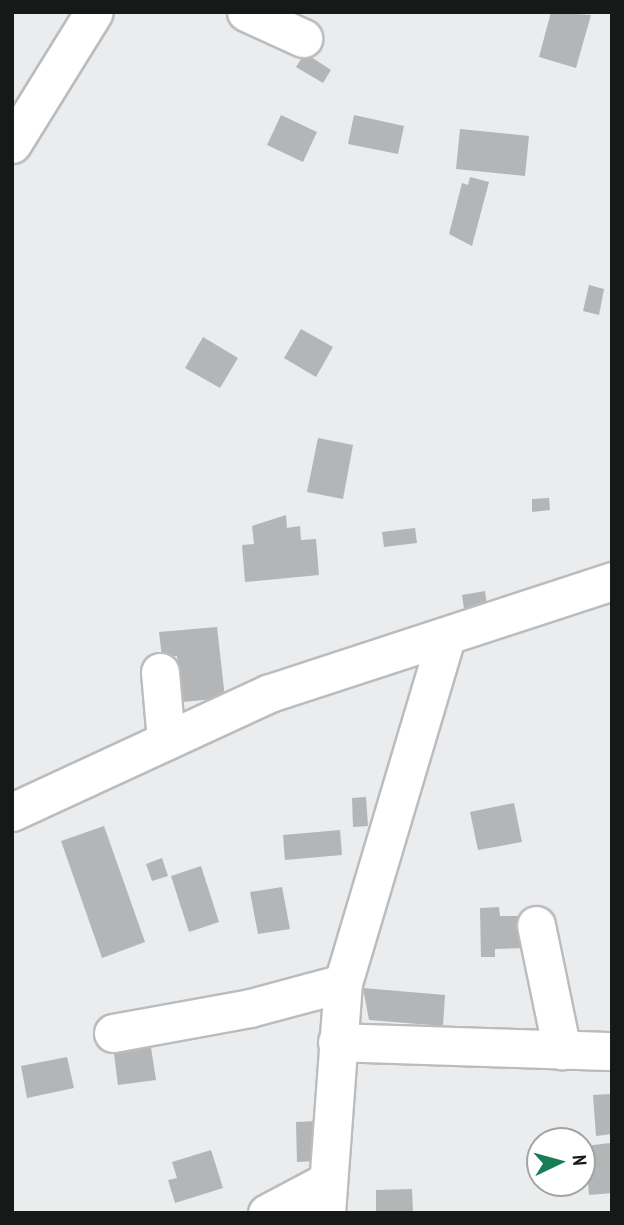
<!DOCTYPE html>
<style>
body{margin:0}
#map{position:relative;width:624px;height:1225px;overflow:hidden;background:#eaecee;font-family:"PT Sans Narrow",sans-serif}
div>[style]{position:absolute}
.building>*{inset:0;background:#b3b5b7}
.roads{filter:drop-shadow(2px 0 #bbbcbe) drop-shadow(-2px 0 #bbbcbe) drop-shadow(0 2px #bbbcbe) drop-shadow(0 -2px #bbbcbe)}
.minor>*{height:37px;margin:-18.5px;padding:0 18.5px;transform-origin:18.5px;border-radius:18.5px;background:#fff}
span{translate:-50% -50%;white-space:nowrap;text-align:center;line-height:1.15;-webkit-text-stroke:7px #fff;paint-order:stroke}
.frame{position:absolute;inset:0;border:14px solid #171818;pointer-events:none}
.north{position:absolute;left:526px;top:1127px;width:70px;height:70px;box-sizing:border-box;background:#fff;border:2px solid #a2a3a3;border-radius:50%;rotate:85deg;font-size:19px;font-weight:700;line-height:28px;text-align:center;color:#171818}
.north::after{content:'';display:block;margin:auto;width:24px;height:32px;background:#187d56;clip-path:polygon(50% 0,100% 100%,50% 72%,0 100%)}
</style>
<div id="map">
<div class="building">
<i style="clip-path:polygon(551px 12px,591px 15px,576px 68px,539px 57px)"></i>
<i style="clip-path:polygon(305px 53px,331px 70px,323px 83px,296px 67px)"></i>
<i style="clip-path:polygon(281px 115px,317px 132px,303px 162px,267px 145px)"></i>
<i style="clip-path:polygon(354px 115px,404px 126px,398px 154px,348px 144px)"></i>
<i style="clip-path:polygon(460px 129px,529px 136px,525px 176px,456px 169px)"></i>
<i style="clip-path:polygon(470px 177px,489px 182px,472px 246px,449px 234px,462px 183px,468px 185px)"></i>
<i style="clip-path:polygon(589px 285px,604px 289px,599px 315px,583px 311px)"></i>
<i style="clip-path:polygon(301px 329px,333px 347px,316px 377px,284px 358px)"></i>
<i style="clip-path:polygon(203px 337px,238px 358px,220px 388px,185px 368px)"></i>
<i style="clip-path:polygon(318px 438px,353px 445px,343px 499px,307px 492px)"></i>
<i style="clip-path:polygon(549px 498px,550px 510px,532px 512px,532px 499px)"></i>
<i style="clip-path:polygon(286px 515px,287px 528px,300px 526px,301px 540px,316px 539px,319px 575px,245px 582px,242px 545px,254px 544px,252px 526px)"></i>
<i style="clip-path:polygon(415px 528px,417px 543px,384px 547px,382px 532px)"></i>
<i style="clip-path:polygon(485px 591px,487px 606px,464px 609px,462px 595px)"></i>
<i style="clip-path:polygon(217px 627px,225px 698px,182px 702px,177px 656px,162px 657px,159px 632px)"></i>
<i style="clip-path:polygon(366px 797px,368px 826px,353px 827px,352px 798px)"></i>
<i style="clip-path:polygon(514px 803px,522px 842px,478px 850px,470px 812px)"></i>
<i style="clip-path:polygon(104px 826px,145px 942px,102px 958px,61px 841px)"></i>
<i style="clip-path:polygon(340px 830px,342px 855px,285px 860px,283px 835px)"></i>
<i style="clip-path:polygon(162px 858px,168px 876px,152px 881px,146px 864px)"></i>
<i style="clip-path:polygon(201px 866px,219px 922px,189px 932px,171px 876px)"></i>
<i style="clip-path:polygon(282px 887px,290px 929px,258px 934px,250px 892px)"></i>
<i style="clip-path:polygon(499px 907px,500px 916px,528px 916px,529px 948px,495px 949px,495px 957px,481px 957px,480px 908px)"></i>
<i style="clip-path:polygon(363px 988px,445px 995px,443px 1026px,369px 1020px)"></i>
<i style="clip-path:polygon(150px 1041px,156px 1080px,118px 1085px,113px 1046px)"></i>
<i style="clip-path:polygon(67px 1057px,74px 1088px,27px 1098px,21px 1066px)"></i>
<i style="clip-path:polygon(610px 1094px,612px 1134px,596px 1136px,593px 1095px)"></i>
<i style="clip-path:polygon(315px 1121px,315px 1161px,297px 1162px,296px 1122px)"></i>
<i style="clip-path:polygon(610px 1143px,612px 1193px,589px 1195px,585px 1146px)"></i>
<i style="clip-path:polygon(211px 1150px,223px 1188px,175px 1203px,168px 1180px,177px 1178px,172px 1162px)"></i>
<i style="clip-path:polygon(412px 1189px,413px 1213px,376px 1213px,376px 1190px)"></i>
</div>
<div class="roads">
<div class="minor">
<i style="left:246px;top:12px;width:63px;rotate:24.5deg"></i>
<i style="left:12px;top:144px;width:155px;rotate:-58.2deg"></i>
<i style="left:160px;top:672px;width:69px;rotate:85deg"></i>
<i style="left:12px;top:812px;width:284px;rotate:-24.8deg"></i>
<i style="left:270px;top:693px;width:360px;rotate:-18.1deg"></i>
<i style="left:536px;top:925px;width:128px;rotate:78.3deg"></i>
<i style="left:113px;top:1033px;width:139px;rotate:-10.3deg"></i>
<i style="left:250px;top:1008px;width:96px;rotate:-15deg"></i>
<i style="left:337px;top:1042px;width:275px;rotate:1.9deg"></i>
<i style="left:267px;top:1213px;width:64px;rotate:-27.8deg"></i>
<i style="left:326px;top:1213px;width:231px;rotate:-85.8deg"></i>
<i style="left:343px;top:983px;width:361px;rotate:-73.4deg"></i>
</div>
</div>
<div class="frame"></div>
<div class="north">N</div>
</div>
